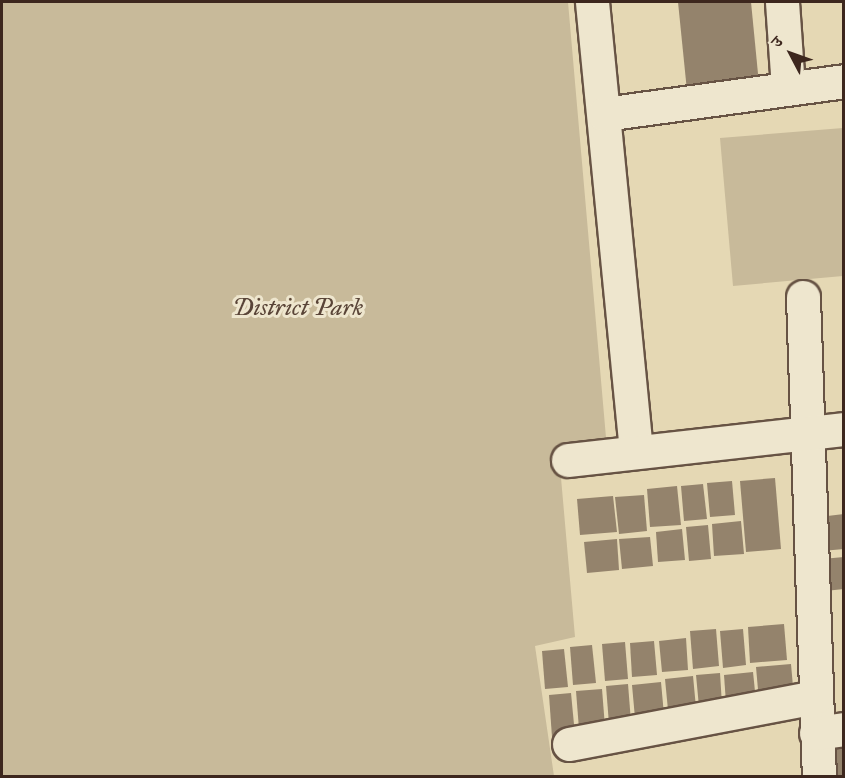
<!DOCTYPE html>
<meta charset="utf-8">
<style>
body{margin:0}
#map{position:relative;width:845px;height:778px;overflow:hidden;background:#e5d8b4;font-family:"IM FELL Great Primer","Noto Serif Devanagari",serif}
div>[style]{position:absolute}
.green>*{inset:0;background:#c8ba9a}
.building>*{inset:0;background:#94836c}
.roads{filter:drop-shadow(2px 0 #675344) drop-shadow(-2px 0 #675344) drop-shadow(0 2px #675344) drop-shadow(0 -2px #675344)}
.minor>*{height:33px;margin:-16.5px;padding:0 16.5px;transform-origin:16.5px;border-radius:16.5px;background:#eee6ce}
span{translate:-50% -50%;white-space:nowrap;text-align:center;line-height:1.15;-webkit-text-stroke:6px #eee6ce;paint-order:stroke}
.park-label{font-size:24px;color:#594437;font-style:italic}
.frame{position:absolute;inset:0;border:3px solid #3d271e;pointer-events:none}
.north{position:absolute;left:761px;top:24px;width:60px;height:60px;-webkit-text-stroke:4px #eee6ce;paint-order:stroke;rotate:311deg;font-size:16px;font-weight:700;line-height:24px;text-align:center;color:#3d271e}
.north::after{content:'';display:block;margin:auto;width:21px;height:27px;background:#3d271e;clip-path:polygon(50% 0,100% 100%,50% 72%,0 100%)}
</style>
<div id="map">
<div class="green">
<i style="clip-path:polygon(2px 2px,568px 2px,607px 449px,559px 455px,575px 637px,535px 646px,554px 776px,2px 776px)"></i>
<i style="clip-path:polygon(843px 128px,843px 276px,733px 286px,720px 138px)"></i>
</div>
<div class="building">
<i style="clip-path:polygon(678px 2px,751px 2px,759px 84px,687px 91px)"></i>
<i style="clip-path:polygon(775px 478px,781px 549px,746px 552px,740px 481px)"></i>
<i style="clip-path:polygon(732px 481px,735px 515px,710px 517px,707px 483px)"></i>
<i style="clip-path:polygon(703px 484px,707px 519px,684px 521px,681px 486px)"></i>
<i style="clip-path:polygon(677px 486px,681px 525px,650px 527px,647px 489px)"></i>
<i style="clip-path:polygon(644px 495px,647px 531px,619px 534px,615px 497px)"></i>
<i style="clip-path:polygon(613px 496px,617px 532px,580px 535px,577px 499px)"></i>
<i style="clip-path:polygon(844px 514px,844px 549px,822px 551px,819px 517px)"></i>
<i style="clip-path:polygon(741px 521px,744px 554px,714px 556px,712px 524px)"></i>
<i style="clip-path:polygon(708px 525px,711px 559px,689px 561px,686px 527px)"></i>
<i style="clip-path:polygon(682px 529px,685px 560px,658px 562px,656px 532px)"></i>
<i style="clip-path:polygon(650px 537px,653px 566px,622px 569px,619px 539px)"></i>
<i style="clip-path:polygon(617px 539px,619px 570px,587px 573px,584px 542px)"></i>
<i style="clip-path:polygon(844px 557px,844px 589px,825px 591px,822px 559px)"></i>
<i style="clip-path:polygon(784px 624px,787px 660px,750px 663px,748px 627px)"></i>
<i style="clip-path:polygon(716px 629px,719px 666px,693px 669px,690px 631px)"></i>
<i style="clip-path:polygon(743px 629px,746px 665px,723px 668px,720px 631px)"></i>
<i style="clip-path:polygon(686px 638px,688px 670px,662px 672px,659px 641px)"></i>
<i style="clip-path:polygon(654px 641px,657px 675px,632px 677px,630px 643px)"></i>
<i style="clip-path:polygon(625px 642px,628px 679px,605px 681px,602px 644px)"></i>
<i style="clip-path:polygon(592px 645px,596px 683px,573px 685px,570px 647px)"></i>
<i style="clip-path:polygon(564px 649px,568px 687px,545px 689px,542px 651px)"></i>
<i style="clip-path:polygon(791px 664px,794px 698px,759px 701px,756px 667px)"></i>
<i style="clip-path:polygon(753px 672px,756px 701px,726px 703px,724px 675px)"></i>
<i style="clip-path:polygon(720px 673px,722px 705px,699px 707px,696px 675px)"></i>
<i style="clip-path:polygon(693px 676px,696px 708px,668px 710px,665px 679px)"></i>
<i style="clip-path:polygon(661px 682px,664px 715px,635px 718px,632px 685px)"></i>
<i style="clip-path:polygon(628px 684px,631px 722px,609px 724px,606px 686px)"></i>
<i style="clip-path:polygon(602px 689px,605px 727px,579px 729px,576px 691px)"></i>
<i style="clip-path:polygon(571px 693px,575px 735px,552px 737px,549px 695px)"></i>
<i style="clip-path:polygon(844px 743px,844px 776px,825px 776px,822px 745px)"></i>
</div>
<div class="roads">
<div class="minor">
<i style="left:592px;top:2px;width:451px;rotate:84.4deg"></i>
<i style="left:782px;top:2px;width:86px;rotate:86deg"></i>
<i style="left:604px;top:114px;width:242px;rotate:-7.8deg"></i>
<i style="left:803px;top:297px;width:479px;rotate:88.1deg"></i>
<i style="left:568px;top:460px;width:278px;rotate:-6.4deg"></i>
<i style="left:816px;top:733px;width:28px;rotate:-8deg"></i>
<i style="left:569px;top:744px;width:251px;rotate:-10.8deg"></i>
</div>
</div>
<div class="park-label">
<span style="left:298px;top:308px">District Park</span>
</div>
<div class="frame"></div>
<div class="north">उ</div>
</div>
